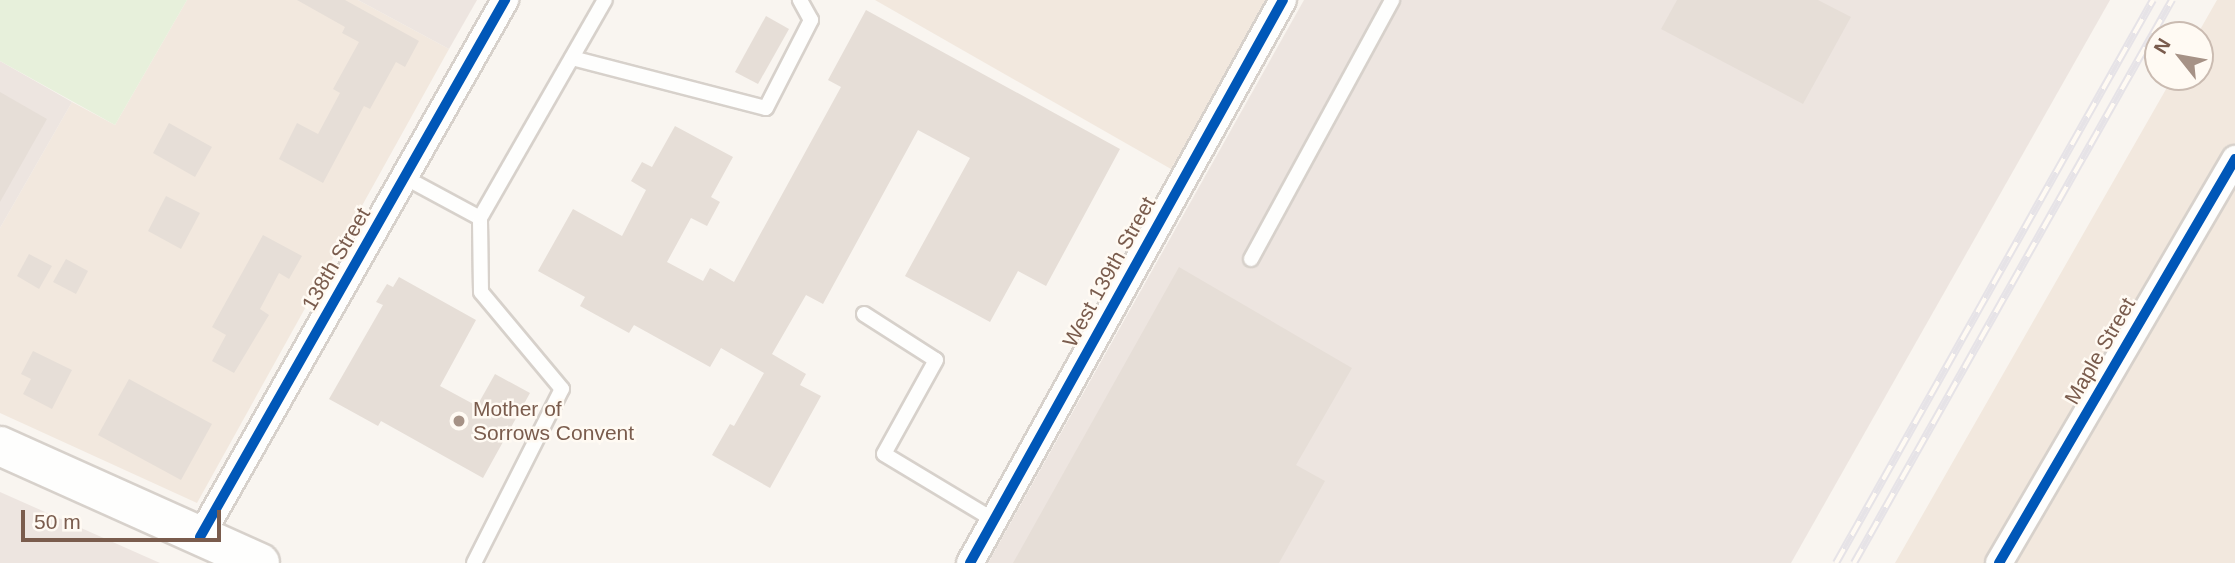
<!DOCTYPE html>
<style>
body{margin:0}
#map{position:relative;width:2235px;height:563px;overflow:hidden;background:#f9f5f0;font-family:Helvetica,sans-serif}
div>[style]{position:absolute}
.residential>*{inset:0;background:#f2e8de}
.industrial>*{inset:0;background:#ede5e0}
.green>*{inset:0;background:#e7f0db}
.building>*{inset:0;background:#e6ded7}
.roads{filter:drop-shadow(2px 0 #d7d1cb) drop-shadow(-2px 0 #d7d1cb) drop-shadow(0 2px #d7d1cb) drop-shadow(0 -2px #d7d1cb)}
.lane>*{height:14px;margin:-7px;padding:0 7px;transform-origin:7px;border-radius:7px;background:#fefefd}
.street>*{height:26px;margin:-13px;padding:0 13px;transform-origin:13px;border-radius:13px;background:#fefefd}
.secondary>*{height:38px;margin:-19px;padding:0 19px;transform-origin:19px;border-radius:19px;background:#fefefd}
.rail>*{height:8px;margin-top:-4px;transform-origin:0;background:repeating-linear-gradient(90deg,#fffaf3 0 16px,#e6e3e7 0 32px);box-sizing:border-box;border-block:2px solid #e6e3e7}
.cycleway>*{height:10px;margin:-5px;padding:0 5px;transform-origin:5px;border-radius:5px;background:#0057b8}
.dots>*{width:19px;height:19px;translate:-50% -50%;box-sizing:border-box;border:4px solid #fffaf3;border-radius:50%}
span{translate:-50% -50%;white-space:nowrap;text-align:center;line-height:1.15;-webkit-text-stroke:5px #fffaf3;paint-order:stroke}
.street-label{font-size:21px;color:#7a5c4d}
.poi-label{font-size:21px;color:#7a5c4d}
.left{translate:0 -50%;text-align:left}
.north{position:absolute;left:2144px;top:21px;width:70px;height:70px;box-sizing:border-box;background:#fffaf3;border:2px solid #cabbb1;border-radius:50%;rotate:301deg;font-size:19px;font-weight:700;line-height:28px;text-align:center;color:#7a5c4d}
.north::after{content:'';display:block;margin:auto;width:24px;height:32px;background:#a69286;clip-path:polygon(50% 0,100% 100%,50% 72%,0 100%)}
.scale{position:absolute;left:21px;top:510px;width:200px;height:32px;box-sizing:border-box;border:4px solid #7a5c4d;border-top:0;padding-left:9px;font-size:21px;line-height:24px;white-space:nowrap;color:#7a5c4d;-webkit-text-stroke:5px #fffaf3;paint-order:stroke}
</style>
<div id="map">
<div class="residential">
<i style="clip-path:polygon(187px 0,358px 0,449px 49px,197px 503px,0 413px,0 228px,72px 102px,115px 125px)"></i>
<i style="clip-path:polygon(875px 0,1267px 0,1171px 169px)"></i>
<i style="clip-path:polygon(2217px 0,2235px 0,2235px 563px,1895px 563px,2173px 77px,2200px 77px,2200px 35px,2197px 35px)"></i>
</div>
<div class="industrial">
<i style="clip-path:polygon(358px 0,477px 0,449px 49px)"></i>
<i style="clip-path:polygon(1304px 0,2110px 0,1791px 563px,988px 563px)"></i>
<i style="clip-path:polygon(0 61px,72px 102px,0 228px)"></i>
<i style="clip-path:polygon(0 492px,160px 563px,0 563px)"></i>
</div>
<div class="green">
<i style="clip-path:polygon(0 0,187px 0,115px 125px,0 61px)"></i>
</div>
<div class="building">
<i style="clip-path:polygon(297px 0,345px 0,419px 41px,405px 67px,396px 62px,370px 109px,364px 106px,323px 183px,279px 159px,297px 123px,318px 134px,340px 93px,333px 89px,359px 42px,342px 33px,345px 27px)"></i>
<i style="clip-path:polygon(1677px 0,1818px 0,1851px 17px,1803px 104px,1661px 29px)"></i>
<i style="clip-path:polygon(866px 10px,1120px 149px,1046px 286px,1018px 271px,990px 322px,905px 276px,970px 158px,918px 130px,823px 304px,806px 295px,772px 354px,806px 374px,800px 385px,821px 396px,770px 488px,712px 455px,730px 424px,734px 426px,764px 373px,721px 348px,710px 367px,634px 325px,629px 333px,580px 306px,585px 297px,538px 271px,573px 209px,622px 236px,646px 190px,631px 181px,642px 162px,652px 167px,675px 126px,733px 157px,711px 197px,720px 202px,707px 226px,691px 218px,667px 262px,703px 281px,710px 268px,734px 282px,841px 87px,828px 80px)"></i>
<i style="clip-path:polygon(766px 16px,789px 29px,758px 84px,735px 72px)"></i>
<i style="clip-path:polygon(0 92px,47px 119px,0 202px)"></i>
<i style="clip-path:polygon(169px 123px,212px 147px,195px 177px,153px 153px)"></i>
<i style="clip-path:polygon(166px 196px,200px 213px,181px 249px,148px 231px)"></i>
<i style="clip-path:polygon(263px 235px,302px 256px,289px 279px,279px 273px,260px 309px,269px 315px,234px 373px,212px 361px,226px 335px,212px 327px)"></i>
<i style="clip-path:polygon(29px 254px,52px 266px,39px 289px,17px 276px)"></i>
<i style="clip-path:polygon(66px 259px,88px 271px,76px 294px,53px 282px)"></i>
<i style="clip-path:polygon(1179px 267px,1352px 368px,1296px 465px,1325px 481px,1279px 563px,1013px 563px)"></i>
<i style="clip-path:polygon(399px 277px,476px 320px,440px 386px,477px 406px,495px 374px,530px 393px,483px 478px,381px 421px,378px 426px,329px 399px,383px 305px,376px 302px,387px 284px,393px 287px)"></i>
<i style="clip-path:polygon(33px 351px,72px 370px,52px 409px,23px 394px,31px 379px,21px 374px)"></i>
<i style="clip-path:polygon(129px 379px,212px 424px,181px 480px,98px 435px)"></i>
</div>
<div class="roads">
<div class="lane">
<i style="left:572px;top:58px;width:200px;rotate:14.5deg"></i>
<i style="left:766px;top:108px;width:99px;rotate:-62.9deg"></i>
<i style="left:811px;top:20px;width:23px;rotate:-119deg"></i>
<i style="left:404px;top:177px;width:86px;rotate:28.3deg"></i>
<i style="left:1251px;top:259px;width:295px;rotate:-61.4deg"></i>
<i style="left:864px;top:314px;width:85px;rotate:32.6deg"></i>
<i style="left:936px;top:360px;width:107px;rotate:119deg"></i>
<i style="left:884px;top:454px;width:128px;rotate:31deg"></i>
<i style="left:474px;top:563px;width:195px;rotate:-63.2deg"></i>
<i style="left:562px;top:389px;width:126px;rotate:-129.9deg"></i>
<i style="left:481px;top:292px;width:74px;rotate:-90.8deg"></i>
<i style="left:480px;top:218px;width:251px;rotate:-60.2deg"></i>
</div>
<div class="street">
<i style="left:200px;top:537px;width:618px;rotate:-60.4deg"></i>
<i style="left:970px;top:563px;width:644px;rotate:-60.93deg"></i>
<i style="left:1999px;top:563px;width:468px;rotate:-59.7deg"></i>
</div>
<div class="secondary">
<i style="left:0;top:446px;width:285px;rotate:24.2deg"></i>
</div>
</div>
<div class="rail">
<i style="left:1836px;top:563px;width:646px;rotate:-60.62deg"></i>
<i style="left:1854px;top:563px;width:647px;rotate:-60.54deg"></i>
</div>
<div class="cycleway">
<i style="left:200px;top:537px;width:618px;rotate:-60.4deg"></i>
<i style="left:970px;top:563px;width:644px;rotate:-60.93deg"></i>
<i style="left:1999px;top:563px;width:468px;rotate:-59.7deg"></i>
</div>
<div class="dots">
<i style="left:459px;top:421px;background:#a69286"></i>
</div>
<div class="street-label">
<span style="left:336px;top:259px;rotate:-60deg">138th Street</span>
<span style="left:1109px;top:272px;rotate:-61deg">West 139th Street</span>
<span style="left:2100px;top:351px;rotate:-60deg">Maple Street</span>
</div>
<div class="poi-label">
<span class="left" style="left:473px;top:421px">Mother of<br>Sorrows Convent</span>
</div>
<div class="north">N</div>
<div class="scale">50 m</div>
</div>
